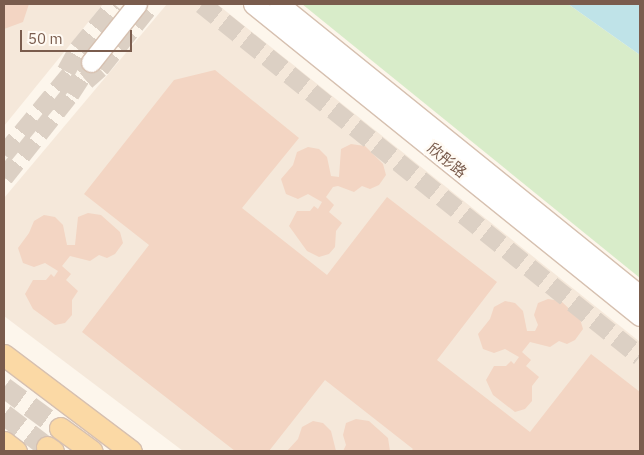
<!DOCTYPE html>
<meta charset="utf-8">
<style>
body{margin:0}
#map{position:relative;width:644px;height:455px;overflow:hidden;background:#fdf6ec;font-family:"IBM Plex Sans","Noto Sans SC",sans-serif}
div>[style]{position:absolute}
.residential>*{inset:0;background:#f5e8da}
.green>*{inset:0;background:#d8ecc9}
.water>*{inset:0;background:#bfe3e8}
.building>*{inset:0;background:#f3d5c3}
.secondary-tunnel>*{height:19px;margin-top:-9.5px;transform-origin:0;background:repeating-linear-gradient(90deg,#dcd0c4 0 19px,transparent 0 28px)}
.primary-tunnel>*{height:21px;margin-top:-10.5px;transform-origin:0;background:repeating-linear-gradient(90deg,#dcd0c4 0 21px,transparent 0 32px)}
.roads{filter:drop-shadow(1px 0 #d6c0b0) drop-shadow(-1px 0 #d6c0b0) drop-shadow(0 1px #d6c0b0) drop-shadow(0 -1px #d6c0b0)}
.secondary>*{height:19px;margin:-9.5px;padding:0 9.5px;transform-origin:9.5px;border-radius:9.5px;background:#fff}
.primary>*{height:21px;margin:-10.5px;padding:0 10.5px;transform-origin:10.5px;border-radius:10.5px;background:#fbd9a5}
span{translate:-50% -50%;white-space:nowrap;text-align:center;line-height:1.15;-webkit-text-stroke:5px #fffaf3;paint-order:stroke}
.street-label{font-size:15px;color:#7a5c4d}
.frame{position:absolute;inset:0;border:5px solid #7a5c4d;pointer-events:none}
.scale{position:absolute;left:20px;top:30px;width:112px;height:22px;box-sizing:border-box;border:2px solid #7a5c4d;border-top:0;padding-left:6px;font-size:15px;line-height:18px;white-space:nowrap;color:#7a5c4d;-webkit-text-stroke:4px #fffaf3;paint-order:stroke}
</style>
<div id="map">
<div class="residential">
<i style="clip-path:polygon(4px 4px,103px 4px,4px 126px)"></i>
<i style="clip-path:polygon(167px 4px,217px 4px,640px 342px,640px 451px,183px 451px,4px 316px,4px 198px)"></i>
</div>
<div class="green">
<i style="clip-path:polygon(302px 4px,568px 4px,640px 55px,640px 278px)"></i>
</div>
<div class="water">
<i style="clip-path:polygon(568px 4px,640px 4px,640px 55px)"></i>
</div>
<div class="building">
<i style="clip-path:polygon(4px 4px,29px 4px,23px 22px,4px 29px)"></i>
<i style="clip-path:polygon(215px 70px,299px 138px,242px 208px,327px 275px,387px 197px,497px 282px,437px 360px,530px 432px,591px 354px,640px 392px,640px 451px,411px 451px,413px 449px,325px 380px,269px 451px,235px 451px,82px 332px,149px 245px,84px 194px,174px 80px)"></i>
<i style="clip-path:polygon(351px 144px,365px 146px,383px 164px,386px 175px,379px 185px,370px 189px,362px 186px,354px 192px,338px 186px,333px 187px,326px 197px,334px 205px,329px 212px,342px 223px,336px 231px,335px 247px,329px 254px,319px 257px,307px 251px,289px 226px,297px 211px,310px 211px,314px 206px,318px 209px,322px 202px,308px 194px,298px 199px,286px 194px,281px 179px,293px 165px,297px 152px,308px 147px,319px 149px,327px 157px,331px 176px,339px 177px,341px 149px)"></i>
<i style="clip-path:polygon(88px 213px,101px 215px,120px 232px,123px 243px,115px 254px,107px 258px,99px 255px,90px 261px,70px 256px,62px 266px,71px 274px,66px 280px,78px 291px,72px 300px,72px 315px,65px 323px,55px 325px,33px 309px,25px 294px,33px 280px,46px 280px,51px 274px,54px 277px,58px 271px,45px 263px,34px 267px,23px 263px,18px 248px,29px 233px,34px 221px,44px 215px,55px 217px,63px 225px,67px 245px,75px 245px,78px 217px)"></i>
<i style="clip-path:polygon(548px 299px,561px 301px,580px 319px,583px 329px,575px 340px,567px 344px,559px 341px,550px 347px,530px 342px,522px 352px,531px 360px,526px 366px,539px 377px,532px 386px,532px 401px,525px 409px,515px 412px,493px 395px,486px 380px,494px 366px,506px 366px,511px 361px,514px 364px,519px 357px,505px 349px,494px 353px,483px 349px,478px 334px,490px 319px,494px 307px,505px 301px,515px 303px,523px 311px,527px 331px,535px 331px,538px 325px,534px 315px,538px 303px)"></i>
<i style="clip-path:polygon(356px 419px,369px 421px,388px 438px,390px 451px,343px 451px,346px 445px,343px 435px,346px 423px)"></i>
<i style="clip-path:polygon(313px 421px,323px 423px,331px 431px,336px 451px,287px 451px,298px 439px,302px 427px)"></i>
</div>
<div class="secondary-tunnel">
<i style="left:202px;top:4px;width:562px;rotate:38.79deg"></i>
<i style="left:66px;top:71px;width:25px;rotate:-61deg"></i>
<i style="left:78px;top:49px;width:58px;rotate:-50.6deg"></i>
<i style="left:86px;top:80px;width:18px;rotate:-41deg"></i>
<i style="left:100px;top:68px;width:82px;rotate:-51.4deg"></i>
<i style="left:4px;top:154px;width:121px;rotate:-50.4deg"></i>
<i style="left:4px;top:177px;width:106px;rotate:-51.5deg"></i>
<i style="left:70px;top:94px;width:38px;rotate:-57deg"></i>
</div>
<div class="primary-tunnel">
<i style="left:4px;top:387px;width:69px;rotate:36.2deg"></i>
<i style="left:4px;top:414px;width:54px;rotate:37.5deg"></i>
</div>
<div class="roads">
<div class="secondary">
<i style="left:253px;top:4px;width:497px;rotate:38.9deg"></i>
<i style="left:279px;top:4px;width:464px;rotate:38.9deg"></i>
<i style="left:91px;top:62px;width:74px;rotate:-51.6deg"></i>
</div>
<div class="primary">
<i style="left:4px;top:355px;width:159px;rotate:37.1deg"></i>
<i style="left:60px;top:428px;width:39px;rotate:36deg"></i>
<i style="left:4px;top:442px;width:15px;rotate:37deg"></i>
<i style="left:47px;top:447px;width:7px;rotate:34deg"></i>
</div>
</div>
<div class="street-label">
<span style="left:447px;top:160px;rotate:39deg">欣彤路</span>
</div>
<div class="frame"></div>
<div class="scale">50 m</div>
</div>
